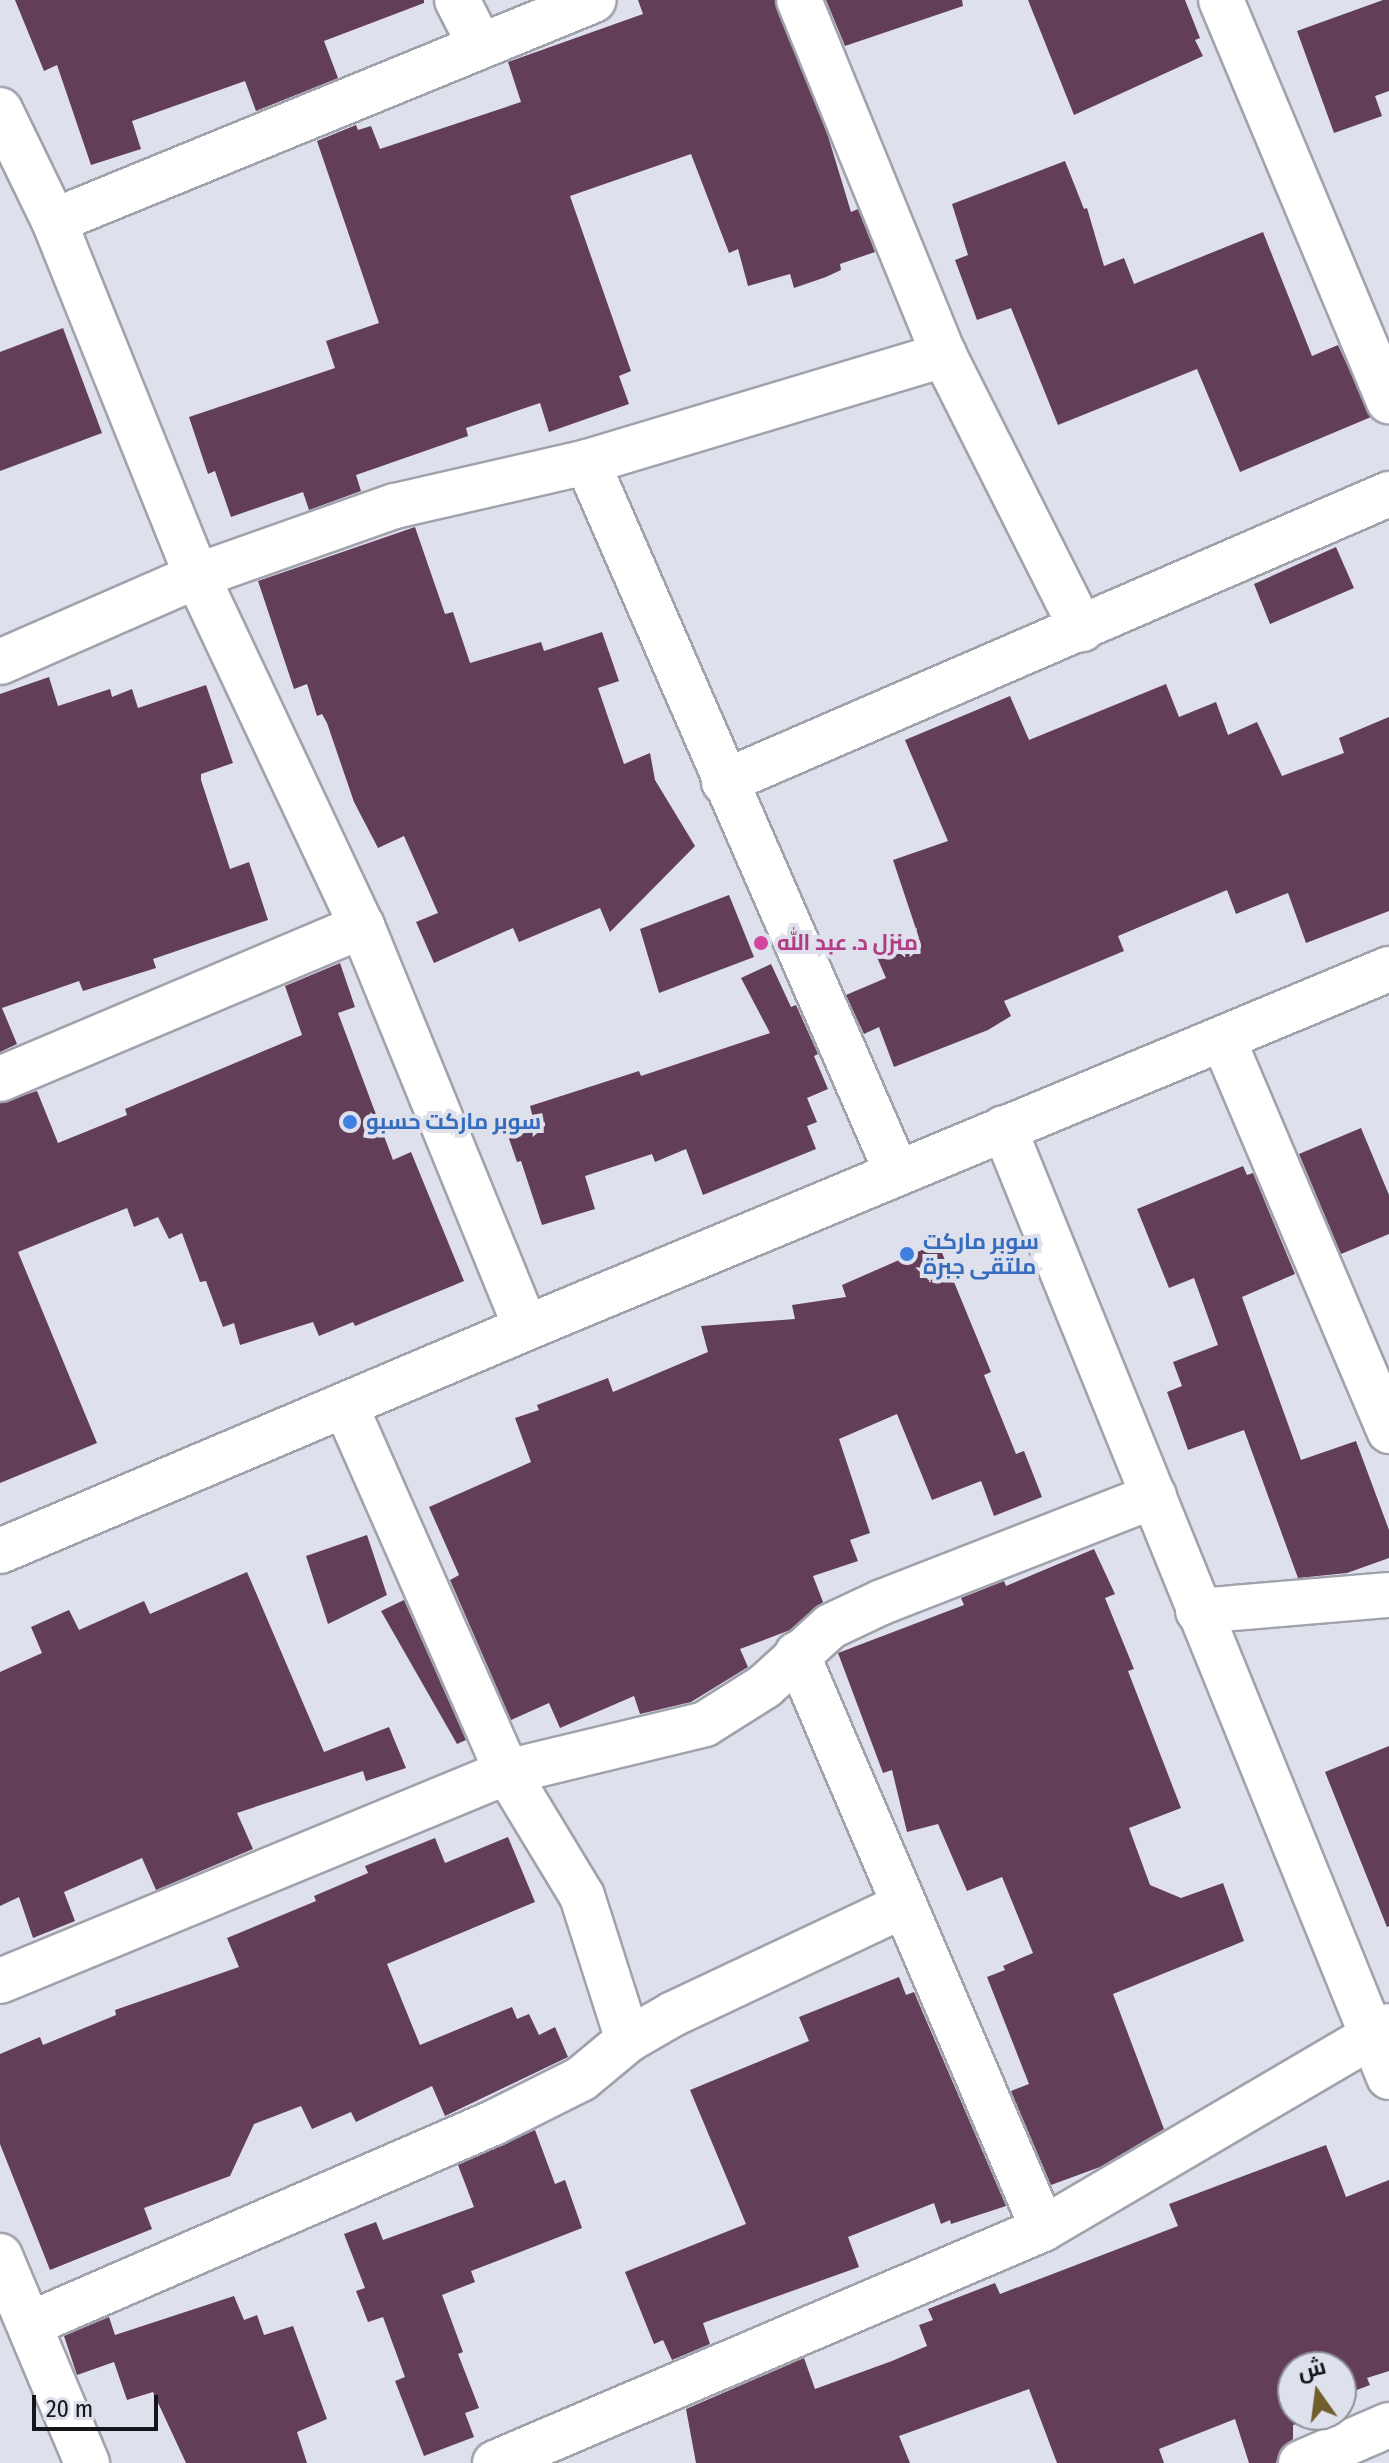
<!DOCTYPE html>
<meta charset="utf-8">
<style>
body{margin:0}
#map{position:relative;width:1389px;height:2463px;overflow:hidden;background:#dee0ec;font-family:"Fira Sans Condensed",Cairo,sans-serif}
div>[style]{position:absolute}
.building>*{inset:0;background:#633e59}
.roads{filter:drop-shadow(2px 0 #a0a2ac) drop-shadow(-2px 0 #a0a2ac) drop-shadow(0 2px #a0a2ac) drop-shadow(0 -2px #a0a2ac)}
.minor>*{height:44px;margin:-22px;padding:0 22px;transform-origin:22px;border-radius:22px;background:#fff}
.dots>*{width:22px;height:22px;translate:-50% -50%;box-sizing:border-box;border:4px solid #dee0ec;border-radius:50%}
span{translate:-50% -50%;white-space:nowrap;text-align:center;line-height:1.15;-webkit-text-stroke:8px #dee0ec;paint-order:stroke}
.hotel-label{font-size:22px;color:#b23c85;font-weight:700}
.left{translate:0 -50%;text-align:left}
.shop-label{font-size:22px;color:#366cbe;font-weight:700}
.north{position:absolute;left:1277px;top:2351px;width:80px;height:80px;box-sizing:border-box;background:#dee0ec;border:2px solid #8e8f98;border-radius:50%;rotate:346deg;font-size:22px;font-weight:700;line-height:32px;text-align:center;color:#151619}
.north::after{content:'';display:block;margin:auto;width:28px;height:36px;background:#705e2c;clip-path:polygon(50% 0,100% 100%,50% 72%,0 100%)}
.scale{position:absolute;left:32px;top:2395px;width:126px;height:36px;box-sizing:border-box;border:4px solid #151619;border-top:0;padding-left:10px;font-size:24px;line-height:28px;white-space:nowrap;color:#151619;-webkit-text-stroke:6px #dee0ec;paint-order:stroke}
</style>
<div id="map">
<div class="building">
<i style="clip-path:polygon(15px 0,424px 0,424px 3px,324px 41px,338px 78px,256px 111px,245px 81px,132px 121px,141px 149px,91px 165px,57px 65px,44px 71px)"></i>
<i style="clip-path:polygon(638px 0,775px 0,828px 136px,851px 212px,858px 209px,875px 252px,840px 264px,841px 270px,826px 277px,794px 288px,790px 274px,748px 286px,738px 249px,729px 253px,691px 154px,570px 196px,631px 371px,619px 376px,629px 404px,549px 432px,540px 403px,466px 428px,468px 436px,356px 475px,361px 491px,309px 510px,303px 492px,231px 517px,215px 471px,208px 474px,189px 417px,335px 368px,326px 341px,379px 323px,317px 141px,356px 125px,358px 130px,371px 126px,380px 149px,521px 102px,508px 62px,643px 14px)"></i>
<i style="clip-path:polygon(826px 0,962px 0,963px 6px,845px 46px)"></i>
<i style="clip-path:polygon(1028px 0,1185px 0,1200px 38px,1195px 40px,1203px 56px,1074px 115px)"></i>
<i style="clip-path:polygon(1383px 0,1389px 0,1389px 91px,1375px 96px,1382px 116px,1334px 133px,1297px 31px)"></i>
<i style="clip-path:polygon(1065px 161px,1084px 209px,1087px 208px,1104px 266px,1124px 258px,1134px 284px,1263px 232px,1312px 356px,1338px 345px,1371px 417px,1240px 472px,1197px 369px,1058px 425px,1011px 308px,977px 320px,955px 260px,968px 255px,952px 204px)"></i>
<i style="clip-path:polygon(63px 328px,102px 433px,0 471px,0 352px)"></i>
<i style="clip-path:polygon(415px 527px,445px 614px,453px 612px,470px 663px,541px 642px,544px 651px,602px 632px,619px 681px,598px 688px,624px 764px,650px 753px,655px 780px,695px 846px,610px 932px,600px 908px,519px 942px,513px 928px,434px 963px,416px 922px,438px 913px,404px 836px,378px 848px,354px 802px,327px 723px,322px 714px,317px 716px,307px 684px,294px 689px,258px 581px)"></i>
<i style="clip-path:polygon(1336px 547px,1354px 588px,1270px 624px,1254px 584px)"></i>
<i style="clip-path:polygon(49px 677px,58px 706px,110px 689px,112px 697px,132px 689px,138px 708px,206px 685px,233px 763px,201px 774px,201px 780px,230px 869px,249px 862px,268px 920px,153px 959px,156px 968px,83px 991px,79px 981px,2px 1008px,17px 1044px,0 1052px,0 694px)"></i>
<i style="clip-path:polygon(1166px 684px,1179px 717px,1216px 702px,1228px 735px,1257px 722px,1282px 776px,1344px 753px,1339px 738px,1389px 717px,1389px 911px,1306px 943px,1288px 893px,1236px 914px,1227px 890px,1118px 936px,1124px 951px,1004px 1001px,1011px 1016px,988px 1030px,894px 1067px,879px 1027px,864px 1034px,846px 995px,886px 978px,876px 955px,919px 938px,893px 860px,948px 841px,905px 740px,1010px 696px,1029px 740px)"></i>
<i style="clip-path:polygon(729px 895px,754px 957px,659px 993px,640px 929px)"></i>
<i style="clip-path:polygon(340px 963px,355px 1007px,338px 1013px,393px 1160px,411px 1152px,464px 1281px,355px 1326px,353px 1322px,319px 1336px,313px 1322px,240px 1345px,234px 1323px,223px 1327px,206px 1281px,200px 1282px,182px 1233px,169px 1239px,158px 1217px,134px 1227px,127px 1208px,18px 1252px,97px 1443px,0 1483px,0 1103px,37px 1091px,58px 1143px,127px 1115px,125px 1109px,302px 1035px,285px 986px)"></i>
<i style="clip-path:polygon(771px 964px,791px 1007px,796px 1005px,818px 1054px,814px 1056px,828px 1089px,807px 1098px,817px 1122px,807px 1126px,816px 1149px,703px 1195px,686px 1149px,655px 1162px,652px 1154px,585px 1176px,595px 1209px,542px 1225px,521px 1161px,517px 1162px,505px 1127px,533px 1118px,530px 1106px,639px 1071px,641px 1076px,770px 1033px,741px 978px)"></i>
<i style="clip-path:polygon(1361px 1128px,1389px 1195px,1389px 1234px,1341px 1254px,1299px 1154px)"></i>
<i style="clip-path:polygon(1243px 1166px,1247px 1175px,1253px 1173px,1295px 1274px,1242px 1297px,1301px 1460px,1356px 1441px,1389px 1530px,1389px 1558px,1347px 1573px,1298px 1578px,1244px 1430px,1188px 1450px,1167px 1392px,1182px 1386px,1173px 1362px,1218px 1345px,1194px 1278px,1169px 1288px,1137px 1209px)"></i>
<i style="clip-path:polygon(938px 1243px,991px 1372px,984px 1375px,1016px 1454px,1024px 1451px,1042px 1497px,994px 1516px,981px 1481px,932px 1500px,897px 1414px,839px 1439px,870px 1533px,850px 1540px,858px 1561px,813px 1576px,823px 1602px,790px 1630px,740px 1649px,748px 1667px,691px 1702px,640px 1714px,634px 1696px,560px 1728px,549px 1703px,511px 1720px,450px 1580px,459px 1575px,429px 1507px,531px 1462px,515px 1418px,539px 1410px,537px 1405px,608px 1378px,613px 1392px,708px 1352px,701px 1326px,795px 1319px,792px 1305px,846px 1297px,842px 1285px)"></i>
<i style="clip-path:polygon(367px 1535px,387px 1595px,328px 1624px,306px 1556px)"></i>
<i style="clip-path:polygon(1094px 1549px,1115px 1594px,1105px 1598px,1134px 1669px,1128px 1671px,1181px 1808px,1129px 1828px,1150px 1885px,1181px 1898px,1223px 1883px,1244px 1941px,1113px 1994px,1164px 2129px,1100px 2167px,1051px 2185px,1011px 2091px,1029px 2084px,987px 1977px,1005px 1970px,1003px 1966px,1033px 1953px,1002px 1877px,967px 1891px,938px 1824px,907px 1832px,892px 1770px,883px 1773px,838px 1653px,964px 1605px,961px 1598px,1004px 1581px,1006px 1586px)"></i>
<i style="clip-path:polygon(247px 1572px,324px 1752px,389px 1727px,406px 1768px,366px 1781px,363px 1771px,237px 1813px,253px 1849px,156px 1890px,142px 1858px,64px 1892px,75px 1921px,33px 1938px,19px 1897px,0 1906px,0 1672px,42px 1653px,31px 1627px,69px 1610px,79px 1630px,144px 1601px,150px 1614px)"></i>
<i style="clip-path:polygon(404px 1600px,466px 1740px,457px 1744px,381px 1611px)"></i>
<i style="clip-path:polygon(1389px 1746px,1389px 1926px,1387px 1927px,1325px 1772px)"></i>
<i style="clip-path:polygon(508px 1837px,535px 1902px,387px 1964px,420px 2045px,512px 2007px,517px 2019px,529px 2014px,539px 2035px,555px 2027px,568px 2057px,445px 2116px,432px 2086px,356px 2122px,351px 2112px,312px 2129px,301px 2106px,254px 2124px,230px 2176px,144px 2208px,152px 2229px,50px 2270px,0 2144px,0 2054px,40px 2037px,43px 2045px,116px 2015px,115px 2010px,239px 1967px,227px 1938px,316px 1901px,314px 1896px,368px 1873px,365px 1866px,435px 1838px,445px 1863px)"></i>
<i style="clip-path:polygon(899px 1977px,906px 1995px,914px 1992px,1006px 2206px,951px 2224px,950px 2220px,941px 2224px,934px 2203px,848px 2237px,859px 2267px,703px 2323px,710px 2344px,672px 2360px,663px 2340px,654px 2344px,625px 2272px,746px 2224px,690px 2090px,809px 2041px,799px 2017px)"></i>
<i style="clip-path:polygon(535px 2130px,555px 2184px,565px 2180px,582px 2228px,471px 2271px,475px 2282px,442px 2295px,463px 2352px,458px 2354px,479px 2408px,465px 2413px,474px 2437px,424px 2456px,395px 2381px,405px 2377px,383px 2317px,368px 2322px,356px 2291px,365px 2288px,344px 2234px,376px 2222px,383px 2240px,474px 2207px,458px 2165px)"></i>
<i style="clip-path:polygon(1326px 2145px,1346px 2197px,1389px 2180px,1389px 2371px,1367px 2378px,1370px 2385px,1341px 2396px,1341px 2367px,1293px 2367px,1293px 2415px,1297px 2415px,1300px 2423px,1293px 2425px,1293px 2439px,1281px 2449px,1276px 2463px,1249px 2463px,1235px 2419px,1159px 2449px,1164px 2463px,1057px 2463px,1029px 2389px,899px 2436px,910px 2463px,696px 2463px,686px 2409px,804px 2358px,815px 2389px,892px 2361px,927px 2346px,919px 2325px,933px 2320px,928px 2309px,995px 2283px,1000px 2294px,1178px 2226px,1169px 2204px)"></i>
<i style="clip-path:polygon(234px 2296px,244px 2320px,257px 2315px,264px 2335px,293px 2326px,327px 2419px,297px 2432px,307px 2463px,186px 2463px,153px 2392px,127px 2400px,114px 2362px,77px 2375px,64px 2336px,109px 2317px,115px 2335px)"></i>
</div>
<div class="roads">
<div class="minor">
<i style="left:457px;top:0;width:51px;rotate:62.9deg"></i>
<i style="left:799px;top:0;width:383px;rotate:67.8deg"></i>
<i style="left:944px;top:355px;width:307px;rotate:63.3deg"></i>
<i style="left:1221px;top:0;width:435px;rotate:67.3deg"></i>
<i style="left:0;top:110px;width:123px;rotate:64.1deg"></i>
<i style="left:54px;top:221px;width:383px;rotate:68.1deg"></i>
<i style="left:197px;top:576px;width:387px;rotate:64.8deg"></i>
<i style="left:362px;top:926px;width:434px;rotate:67.8deg"></i>
<i style="left:54px;top:221px;width:583px;rotate:-22.26deg"></i>
<i style="left:587px;top:462px;width:776px;rotate:66.44deg"></i>
<i style="left:0;top:662px;width:215px;rotate:-23.6deg"></i>
<i style="left:197px;top:576px;width:210px;rotate:-19.5deg"></i>
<i style="left:395px;top:506px;width:197px;rotate:-12.9deg"></i>
<i style="left:587px;top:462px;width:373px;rotate:-16.7deg"></i>
<i style="left:724px;top:782px;width:725px;rotate:-23.42deg"></i>
<i style="left:1223px;top:1039px;width:426px;rotate:67deg"></i>
<i style="left:0;top:1079px;width:393px;rotate:-22.9deg"></i>
<i style="left:1004px;top:1128px;width:1024px;rotate:67.92deg"></i>
<i style="left:346px;top:1407px;width:399px;rotate:66.2deg"></i>
<i style="left:507px;top:1772px;width:145px;rotate:58.8deg"></i>
<i style="left:582px;top:1896px;width:151px;rotate:72.3deg"></i>
<i style="left:0;top:1551px;width:571px;rotate:-22.97deg"></i>
<i style="left:526px;top:1328px;width:935px;rotate:-22.59deg"></i>
<i style="left:1198px;top:1611px;width:192px;rotate:-4.8deg"></i>
<i style="left:797px;top:1654px;width:625px;rotate:66.84deg"></i>
<i style="left:0;top:1981px;width:548px;rotate:-22.4deg"></i>
<i style="left:507px;top:1772px;width:204px;rotate:-13.6deg"></i>
<i style="left:705px;top:1724px;width:71px;rotate:-32.3deg"></i>
<i style="left:765px;top:1686px;width:89px;rotate:-42.3deg"></i>
<i style="left:831px;top:1626px;width:56px;rotate:-25.2deg"></i>
<i style="left:882px;top:1602px;width:292px;rotate:-21.3deg"></i>
<i style="left:0;top:2256px;width:225px;rotate:67.2deg"></i>
<i style="left:30px;top:2324px;width:505px;rotate:-23.47deg"></i>
<i style="left:493px;top:2123px;width:98px;rotate:-26.6deg"></i>
<i style="left:581px;top:2079px;width:61px;rotate:-39.7deg"></i>
<i style="left:628px;top:2040px;width:52px;rotate:-30deg"></i>
<i style="left:673px;top:2014px;width:253px;rotate:-25.2deg"></i>
<i style="left:495px;top:2463px;width:596px;rotate:-23.12deg"></i>
<i style="left:1043px;top:2229px;width:401px;rotate:-30.4deg"></i>
<i style="left:1301px;top:2463px;width:96px;rotate:-23.4deg"></i>
</div>
</div>
<div class="dots">
<i style="left:761px;top:943px;background:#d1479c"></i>
<i style="left:350px;top:1122px;background:#3f7fe0"></i>
<i style="left:907px;top:1254px;background:#3f7fe0"></i>
</div>
<div class="hotel-label">
<span class="left" style="left:777px;top:943px">منزل د. عبد الله</span>
</div>
<div class="shop-label">
<span class="left" style="left:366px;top:1122px">سوبر ماركت حسبو</span>
<span class="left" style="left:923px;top:1254px">سوبر ماركت<br>ملتقى جبرة</span>
</div>
<div class="north">ش</div>
<div class="scale">20 m</div>
</div>
